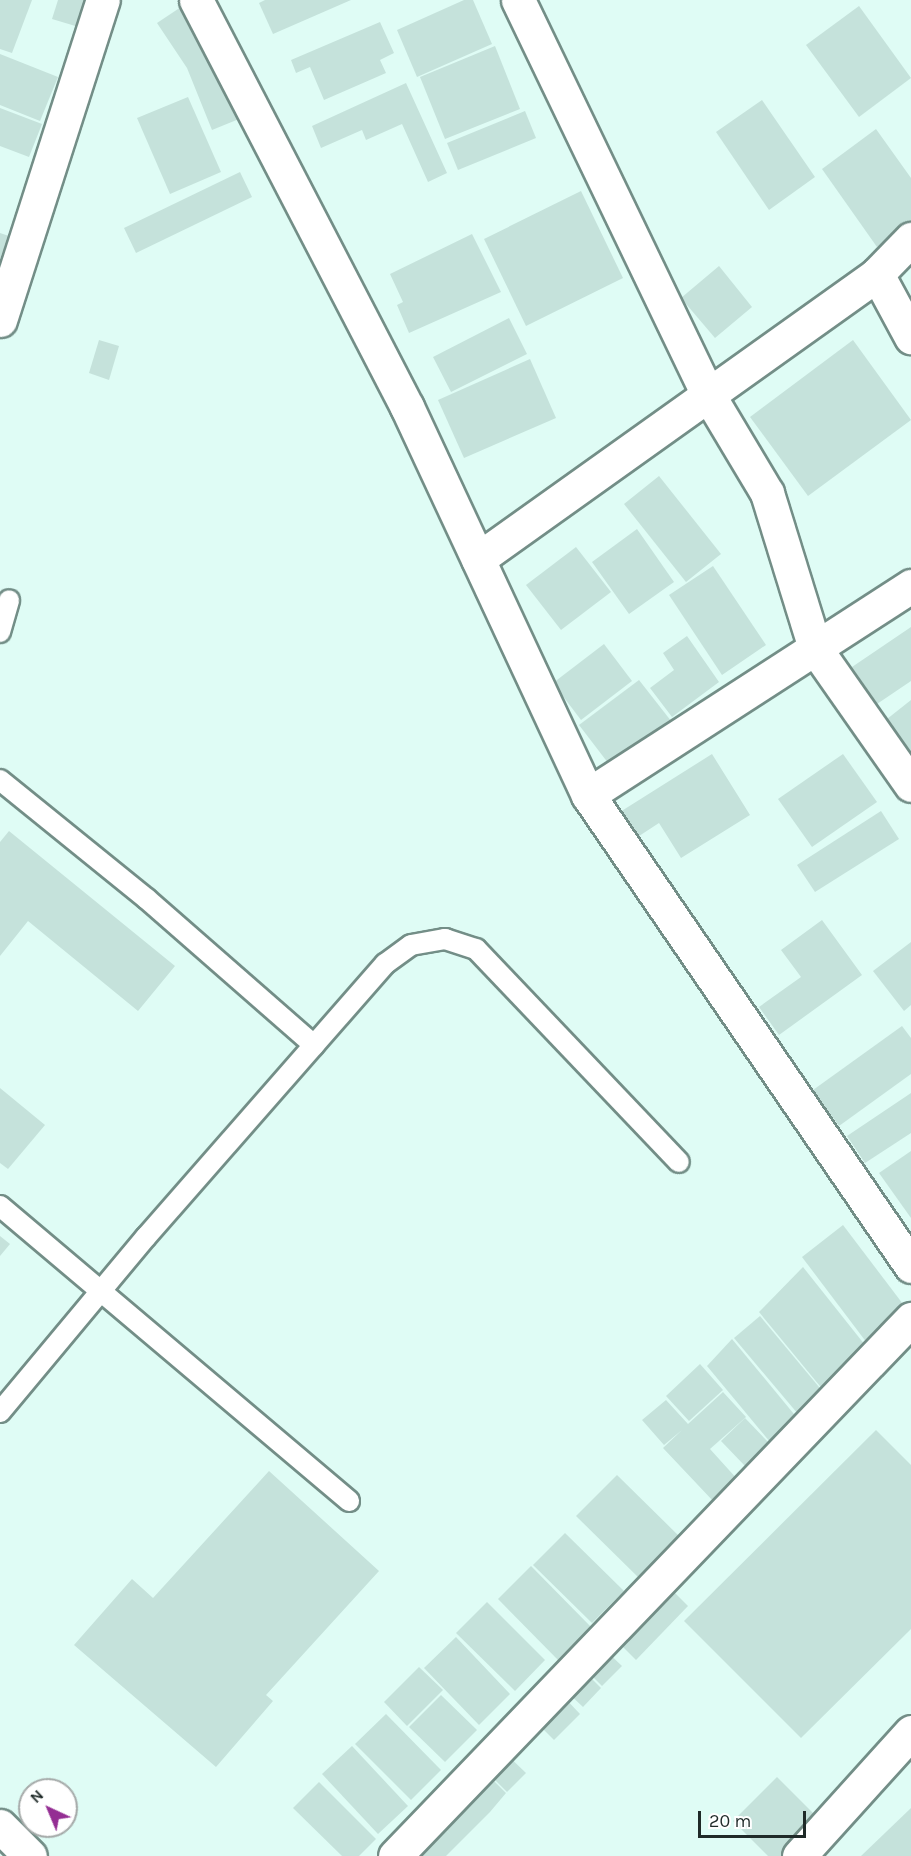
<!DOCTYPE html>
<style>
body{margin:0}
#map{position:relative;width:911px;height:1856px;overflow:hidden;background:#dffcf5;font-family:Karla,sans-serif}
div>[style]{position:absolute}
.building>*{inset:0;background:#c5e2db}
.roads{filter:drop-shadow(2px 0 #738e87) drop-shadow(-2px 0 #738e87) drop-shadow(0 2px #738e87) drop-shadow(0 -2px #738e87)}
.lane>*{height:20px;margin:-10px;padding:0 10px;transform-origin:10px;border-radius:10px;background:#fff}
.street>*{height:33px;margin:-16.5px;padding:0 16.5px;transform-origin:16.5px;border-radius:16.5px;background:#fff}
.secondary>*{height:33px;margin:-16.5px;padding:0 16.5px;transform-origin:16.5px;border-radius:16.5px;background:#fff}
span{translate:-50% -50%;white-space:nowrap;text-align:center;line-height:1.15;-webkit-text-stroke:4.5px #fff;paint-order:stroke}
.north{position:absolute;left:18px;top:1778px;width:60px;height:60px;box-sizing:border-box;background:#fff;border:2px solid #a5aaa9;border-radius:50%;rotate:316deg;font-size:16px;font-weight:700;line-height:24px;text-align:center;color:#1f2a28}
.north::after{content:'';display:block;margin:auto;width:21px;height:27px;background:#942e93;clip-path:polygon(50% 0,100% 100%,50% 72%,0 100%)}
.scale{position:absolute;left:698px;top:1811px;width:108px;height:27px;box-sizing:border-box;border:3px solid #1f2a28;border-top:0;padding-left:8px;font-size:18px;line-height:21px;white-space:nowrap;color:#1f2a28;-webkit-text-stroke:4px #fff;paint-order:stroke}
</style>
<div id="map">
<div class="building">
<i style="clip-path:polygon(0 0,32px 0,12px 53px,0 49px)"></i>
<i style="clip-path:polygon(58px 0,90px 0,82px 28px,52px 19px)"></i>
<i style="clip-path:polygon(265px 0,351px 0,273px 34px,259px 3px)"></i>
<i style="clip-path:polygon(464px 0,473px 0,492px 44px,417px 77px,397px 30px)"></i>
<i style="clip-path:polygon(859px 6px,911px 78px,859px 117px,806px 45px)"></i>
<i style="clip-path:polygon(181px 7px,213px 55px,239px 119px,212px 130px,187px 68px,157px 23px)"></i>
<i style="clip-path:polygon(380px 22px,394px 53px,380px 60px,386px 73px,324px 100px,310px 67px,296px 73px,291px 60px)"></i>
<i style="clip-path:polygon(495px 46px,520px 109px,445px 139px,420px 77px)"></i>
<i style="clip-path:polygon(0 54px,58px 77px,40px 121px,0 105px)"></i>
<i style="clip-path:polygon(406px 83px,447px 173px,428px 182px,402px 124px,366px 140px,362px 130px,321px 148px,312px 126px)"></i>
<i style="clip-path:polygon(188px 97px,221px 172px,170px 194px,137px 118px)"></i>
<i style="clip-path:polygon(762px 100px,815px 177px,769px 210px,716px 132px)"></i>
<i style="clip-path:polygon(0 108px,42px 124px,29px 157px,0 146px)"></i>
<i style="clip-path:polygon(525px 111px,536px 138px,458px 170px,447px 143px)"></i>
<i style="clip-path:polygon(876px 129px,911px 178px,911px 223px,877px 247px,822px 169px)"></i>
<i style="clip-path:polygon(240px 172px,252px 197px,136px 253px,124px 228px)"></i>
<i style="clip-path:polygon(581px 191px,623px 278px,526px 326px,484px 239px)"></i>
<i style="clip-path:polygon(0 233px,9px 236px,0 259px)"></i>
<i style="clip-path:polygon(472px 234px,501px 292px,409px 333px,397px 305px,403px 302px,390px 274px)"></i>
<i style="clip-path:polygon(719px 266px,752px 307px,715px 338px,681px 298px)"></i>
<i style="clip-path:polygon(509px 318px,527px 354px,451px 392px,433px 357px)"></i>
<i style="clip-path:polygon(99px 340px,119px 346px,109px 380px,89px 373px)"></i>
<i style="clip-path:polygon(853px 340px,911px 420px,808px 496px,750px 417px)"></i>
<i style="clip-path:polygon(530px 359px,556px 418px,464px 458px,438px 400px)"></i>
<i style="clip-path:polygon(659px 476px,721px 554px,686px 582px,624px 504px)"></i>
<i style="clip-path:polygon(637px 529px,674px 582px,629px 614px,592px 562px)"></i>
<i style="clip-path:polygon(576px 547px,611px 592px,561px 630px,526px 585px)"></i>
<i style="clip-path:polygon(713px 566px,766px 645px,722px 675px,669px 595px)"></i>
<i style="clip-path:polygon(911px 627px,911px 681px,877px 704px,852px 667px)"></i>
<i style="clip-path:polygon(687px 636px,719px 682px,672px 717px,650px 688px,674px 670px,663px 653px)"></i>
<i style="clip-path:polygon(604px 644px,632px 681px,581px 720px,553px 683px)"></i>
<i style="clip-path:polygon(639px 680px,675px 726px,615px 772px,579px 725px)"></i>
<i style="clip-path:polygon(911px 700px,911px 752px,887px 719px)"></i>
<i style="clip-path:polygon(712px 754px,750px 815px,681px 858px,659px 823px,636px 838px,620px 812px)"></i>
<i style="clip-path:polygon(843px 754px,877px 802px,812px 847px,778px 799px)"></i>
<i style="clip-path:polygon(881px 811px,899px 839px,815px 892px,797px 865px)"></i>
<i style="clip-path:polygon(9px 831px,175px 966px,138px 1011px,28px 921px,0 956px,0 842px)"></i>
<i style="clip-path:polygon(822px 920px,862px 975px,779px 1035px,759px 1007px,801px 977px,781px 950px)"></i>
<i style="clip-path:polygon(911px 942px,911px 1005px,904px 1011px,873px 971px)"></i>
<i style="clip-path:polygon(902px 1026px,911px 1038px,911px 1074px,839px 1126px,813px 1090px)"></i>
<i style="clip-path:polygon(0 1088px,45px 1125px,8px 1169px,0 1163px)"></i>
<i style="clip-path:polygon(911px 1093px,911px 1133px,865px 1163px,847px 1136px)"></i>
<i style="clip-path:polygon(911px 1151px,911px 1218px,879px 1173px)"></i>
<i style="clip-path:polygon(843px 1225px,909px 1312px,867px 1343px,802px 1257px)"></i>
<i style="clip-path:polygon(0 1236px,10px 1244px,0 1256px)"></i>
<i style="clip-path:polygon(803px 1267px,865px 1345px,824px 1391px,759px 1312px)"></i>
<i style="clip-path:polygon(760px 1316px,824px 1393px,798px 1414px,734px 1338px)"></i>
<i style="clip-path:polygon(732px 1339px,798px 1419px,770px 1442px,707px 1366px)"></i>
<i style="clip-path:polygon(700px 1364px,723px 1390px,689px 1421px,666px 1396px)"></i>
<i style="clip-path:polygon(723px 1392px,746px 1417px,710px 1449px,738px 1480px,714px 1502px,663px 1448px,682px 1430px,664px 1445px,642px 1420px,666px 1400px,688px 1424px)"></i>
<i style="clip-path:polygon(745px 1418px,769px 1443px,745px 1466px,721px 1441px)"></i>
<i style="clip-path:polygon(876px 1430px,911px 1465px,911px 1629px,801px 1738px,684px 1621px)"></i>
<i style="clip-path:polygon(269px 1471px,379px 1571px,266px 1695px,273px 1701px,216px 1767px,74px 1645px,132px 1579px,153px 1598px)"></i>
<i style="clip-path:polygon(617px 1475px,682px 1539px,641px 1580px,576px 1516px)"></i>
<i style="clip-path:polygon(565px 1533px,624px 1591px,592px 1623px,533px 1565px)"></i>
<i style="clip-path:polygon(531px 1566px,593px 1629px,560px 1662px,498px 1599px)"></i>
<i style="clip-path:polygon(666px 1584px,688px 1606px,636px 1660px,614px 1638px)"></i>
<i style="clip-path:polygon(487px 1602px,545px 1660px,515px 1691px,456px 1633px)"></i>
<i style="clip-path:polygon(456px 1637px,510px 1694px,479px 1725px,424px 1668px)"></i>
<i style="clip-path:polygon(603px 1648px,622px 1666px,602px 1686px,584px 1668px)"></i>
<i style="clip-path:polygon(419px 1667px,443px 1690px,407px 1726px,384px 1702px)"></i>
<i style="clip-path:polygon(583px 1670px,601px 1688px,583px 1707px,565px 1690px)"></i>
<i style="clip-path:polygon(441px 1695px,477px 1730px,445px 1762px,409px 1727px)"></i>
<i style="clip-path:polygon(562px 1695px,580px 1714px,554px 1740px,535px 1721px)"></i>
<i style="clip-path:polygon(386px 1714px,441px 1770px,411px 1800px,355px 1744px)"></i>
<i style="clip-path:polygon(352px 1746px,408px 1806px,378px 1834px,322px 1774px)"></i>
<i style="clip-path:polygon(504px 1752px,526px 1773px,507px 1792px,486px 1771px)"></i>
<i style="clip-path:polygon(485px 1772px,506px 1793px,490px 1812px,446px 1856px,405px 1856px,438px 1823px,451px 1835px,439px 1823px)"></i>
<i style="clip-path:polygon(777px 1777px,829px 1829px,802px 1856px,768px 1856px,733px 1821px)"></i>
<i style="clip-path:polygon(319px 1782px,376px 1839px,359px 1856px,342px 1856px,293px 1808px)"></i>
<i style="clip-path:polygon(911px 1808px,911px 1856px,861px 1856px)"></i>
</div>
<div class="roads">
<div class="lane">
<i style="left:0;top:632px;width:33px;rotate:-74deg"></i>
<i style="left:0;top:780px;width:189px;rotate:39deg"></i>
<i style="left:147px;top:899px;width:222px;rotate:41.2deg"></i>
<i style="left:0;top:1206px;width:457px;rotate:40.2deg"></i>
<i style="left:0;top:1412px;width:228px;rotate:-50.2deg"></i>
<i style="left:146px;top:1237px;width:363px;rotate:-48.8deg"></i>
<i style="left:385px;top:964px;width:32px;rotate:-36deg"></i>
<i style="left:411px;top:945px;width:35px;rotate:-10deg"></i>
<i style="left:445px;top:939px;width:33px;rotate:18deg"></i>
<i style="left:476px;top:949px;width:294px;rotate:46.4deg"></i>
</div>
<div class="street">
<i style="left:196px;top:0;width:458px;rotate:62.6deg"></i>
<i style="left:407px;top:407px;width:428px;rotate:65deg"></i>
<i style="left:588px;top:795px;width:571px;rotate:55.56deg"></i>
<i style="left:518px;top:0;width:440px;rotate:64.3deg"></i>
<i style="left:709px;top:396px;width:113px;rotate:59.1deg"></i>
<i style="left:767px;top:493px;width:162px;rotate:72.8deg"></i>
<i style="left:815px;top:648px;width:167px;rotate:55deg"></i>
<i style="left:877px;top:274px;width:72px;rotate:61.6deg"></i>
<i style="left:478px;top:559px;width:490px;rotate:-35.5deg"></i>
<i style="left:877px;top:274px;width:49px;rotate:-45.8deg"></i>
<i style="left:588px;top:795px;width:385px;rotate:-32.9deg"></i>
<i style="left:395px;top:1856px;width:745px;rotate:-46.14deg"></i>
<i style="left:799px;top:1856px;width:167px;rotate:-47.9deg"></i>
</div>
<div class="secondary">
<i style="left:0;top:320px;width:336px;rotate:-72.2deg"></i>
<i style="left:0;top:1826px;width:42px;rotate:45deg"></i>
</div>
</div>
<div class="north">N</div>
<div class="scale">20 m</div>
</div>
